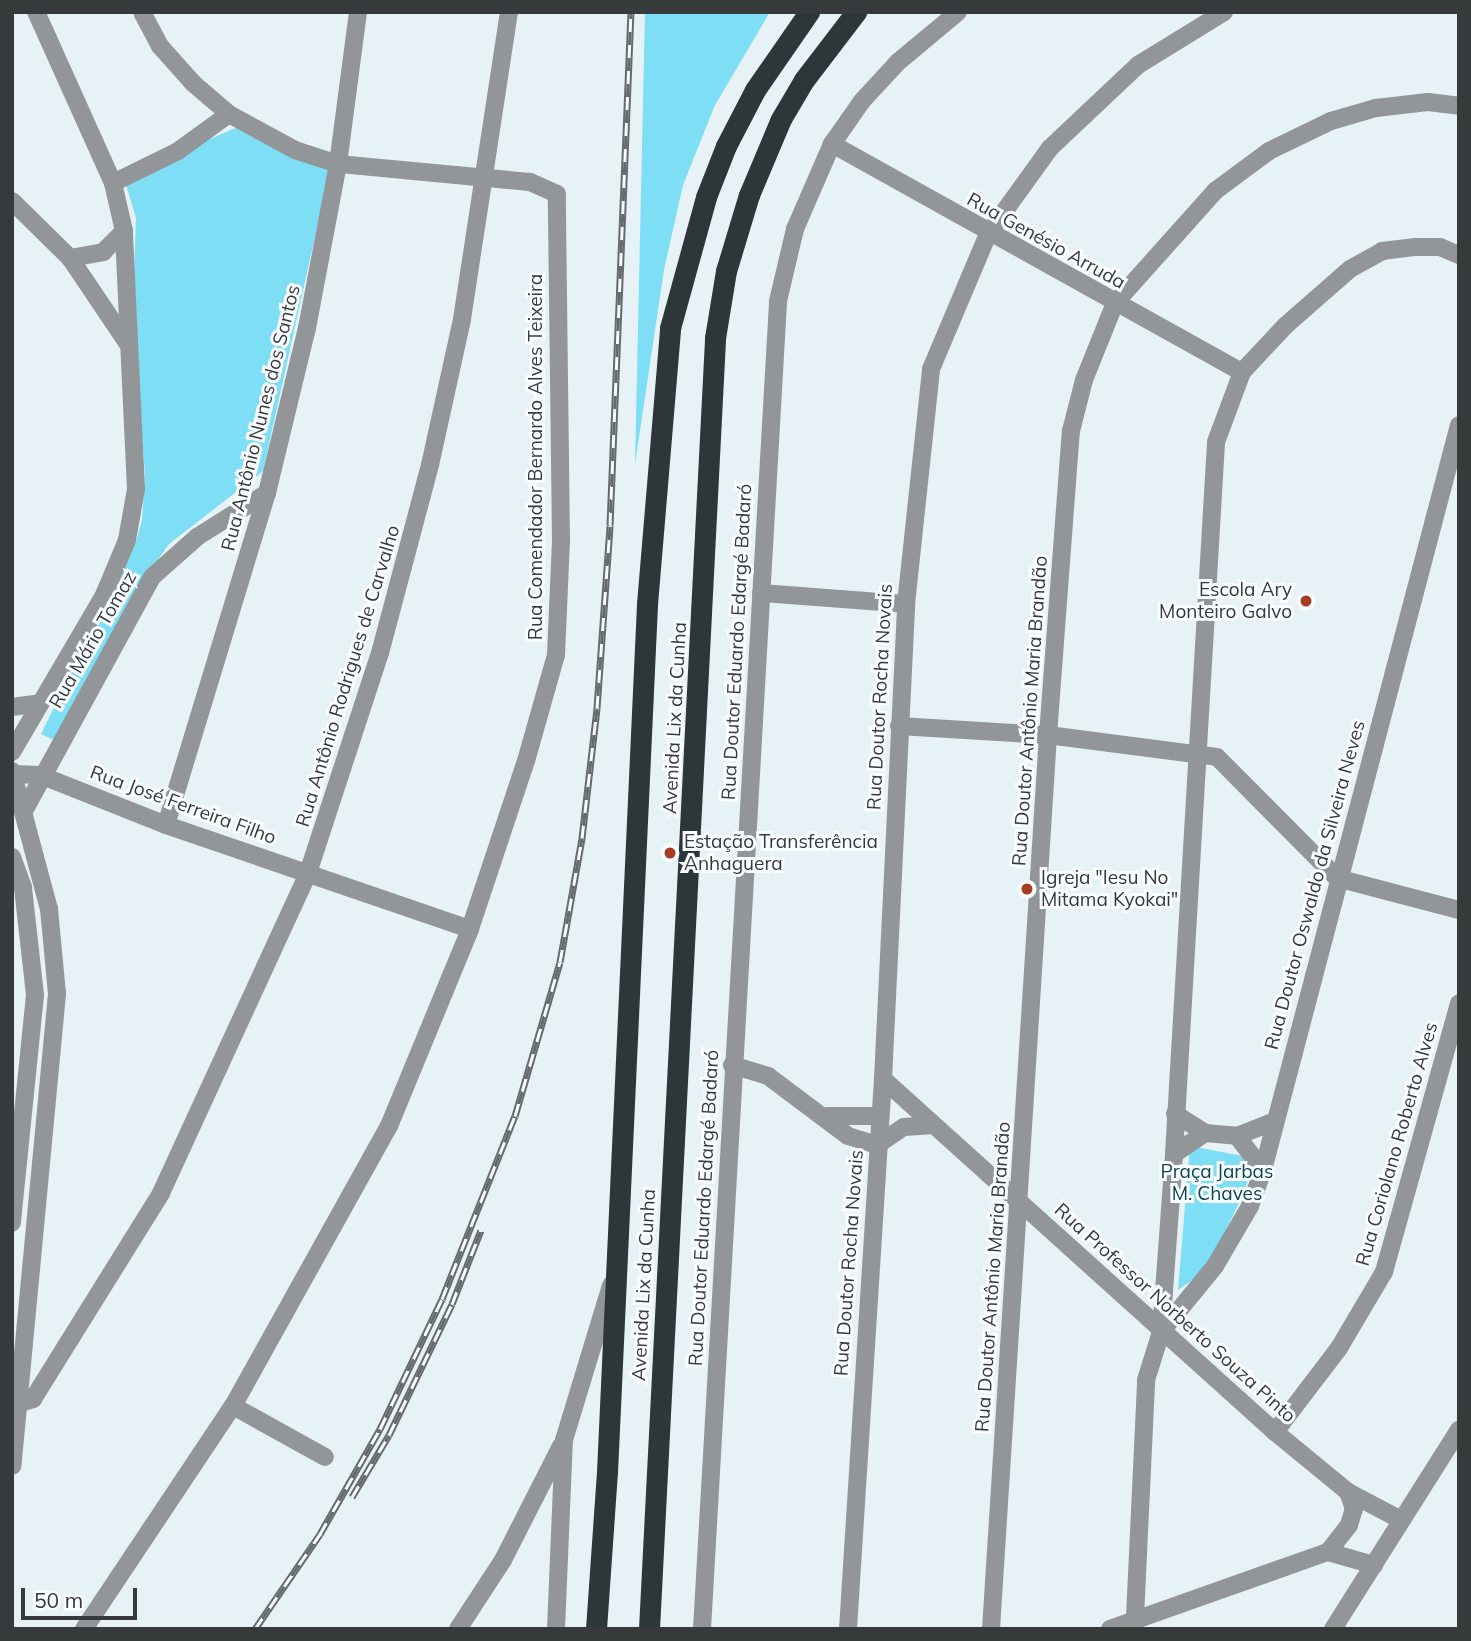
<!DOCTYPE html>
<meta charset="utf-8">
<style>
body{margin:0}
#map{position:relative;width:1471px;height:1641px;overflow:hidden;background:#e6f2f5;font-family:Mulish,sans-serif}
div>[style]{position:absolute}
.green>*{inset:0;background:#7edef5}
.minor>*{height:18px;margin:-9px;padding:0 9px;transform-origin:9px;border-radius:9px;background:#929698}
.highway>*{height:21px;margin:-10.5px;padding:0 10.5px;transform-origin:10.5px;border-radius:10.5px;background:#2d3639}
.rail>*{height:7px;margin-top:-3.5px;transform-origin:0;background:repeating-linear-gradient(90deg,#f9fdff 0 13px,#656b6d 0 26px);box-sizing:border-box;border-block:2px solid #656b6d}
.dots>*{width:19px;height:19px;translate:-50% -50%;box-sizing:border-box;border:4px solid #f9fdff;border-radius:50%}
span{translate:-50% -50%;white-space:nowrap;text-align:center;line-height:1.15;-webkit-text-stroke:6px #f9fdff;paint-order:stroke}
.street-label{font-size:19px;color:#363a3b}
.poi-label{font-size:19px;color:#363a3b}
.right{translate:-100% -50%;text-align:right}
.left{translate:0 -50%;text-align:left}
.park-label{font-size:19px;color:#0c4450}
.frame{position:absolute;inset:0;border:14px solid #363a3b;pointer-events:none}
.scale{position:absolute;left:21px;top:1588px;width:116px;height:32px;box-sizing:border-box;border:4px solid #363a3b;border-top:0;padding-left:9px;font-size:21px;line-height:24px;white-space:nowrap;color:#363a3b;-webkit-text-stroke:5px #f9fdff;paint-order:stroke}
</style>
<div id="map">
<div class="green">
<i style="clip-path:polygon(645px 12px,770px 12px,715px 105px,683px 185px,664px 270px,635px 464px)"></i>
<i style="clip-path:polygon(240px 126px,330px 169px,263px 471px,169px 544px,143px 581px,56px 741px,41px 734px,136px 542px,142px 520px,145px 476px,133px 303px,136px 218px,126px 185px,145px 167px)"></i>
<i style="clip-path:polygon(1190px 1146px,1253px 1158px,1245px 1191px,1217px 1248px,1194px 1279px,1178px 1290px)"></i>
</div>
<div class="minor">
<i style="left:832px;top:144px;width:469px;rotate:29.1deg"></i>
<i style="left:113px;top:183px;width:72px;rotate:-26.2deg"></i>
<i style="left:178px;top:151px;width:63px;rotate:-36deg"></i>
<i style="left:12px;top:201px;width:81px;rotate:44.5deg"></i>
<i style="left:70px;top:258px;width:104px;rotate:56deg"></i>
<i style="left:70px;top:258px;width:34px;rotate:-10deg"></i>
<i style="left:103px;top:252px;width:30px;rotate:-45deg"></i>
<i style="left:761px;top:593px;width:145px;rotate:4.3deg"></i>
<i style="left:12px;top:707px;width:28px;rotate:-8deg"></i>
<i style="left:899px;top:726px;width:149px;rotate:3.5deg"></i>
<i style="left:1048px;top:735px;width:170px;rotate:7.4deg"></i>
<i style="left:1217px;top:757px;width:170px;rotate:45.2deg"></i>
<i style="left:1337px;top:878px;width:126px;rotate:14.7deg"></i>
<i style="left:12px;top:752px;width:182px;rotate:-59.6deg"></i>
<i style="left:104px;top:595px;width:60px;rotate:-67.3deg"></i>
<i style="left:127px;top:540px;width:52px;rotate:-80deg"></i>
<i style="left:136px;top:489px;width:258px;rotate:-92.7deg"></i>
<i style="left:124px;top:231px;width:49px;rotate:-102.9deg"></i>
<i style="left:113px;top:183px;width:188px;rotate:-114.2deg"></i>
<i style="left:12px;top:771px;width:143px;rotate:75deg"></i>
<i style="left:49px;top:909px;width:85px;rotate:84.6deg"></i>
<i style="left:57px;top:994px;width:474px;rotate:95.4deg"></i>
<i style="left:12px;top:774px;width:28px;rotate:2deg"></i>
<i style="left:40px;top:775px;width:136px;rotate:21.6deg"></i>
<i style="left:166px;top:825px;width:321px;rotate:18.9deg"></i>
<i style="left:24px;top:811px;width:267px;rotate:-61.3deg"></i>
<i style="left:152px;top:577px;width:60px;rotate:-41.6deg"></i>
<i style="left:197px;top:537px;width:83px;rotate:-32.2deg"></i>
<i style="left:166px;top:825px;width:347px;rotate:-73.1deg"></i>
<i style="left:267px;top:493px;width:170px;rotate:-76.4deg"></i>
<i style="left:307px;top:328px;width:167px;rotate:-79.3deg"></i>
<i style="left:338px;top:164px;width:153px;rotate:-82.5deg"></i>
<i style="left:12px;top:857px;width:33px;rotate:70deg"></i>
<i style="left:23px;top:888px;width:108px;rotate:83.6deg"></i>
<i style="left:35px;top:995px;width:229px;rotate:95.8deg"></i>
<i style="left:732px;top:1065px;width:38px;rotate:17deg"></i>
<i style="left:768px;top:1076px;width:100px;rotate:36.9deg"></i>
<i style="left:848px;top:1136px;width:30px;rotate:17deg"></i>
<i style="left:877px;top:1145px;width:32px;rotate:-34deg"></i>
<i style="left:904px;top:1127px;width:26px;rotate:-4deg"></i>
<i style="left:883px;top:1079px;width:528px;rotate:42deg"></i>
<i style="left:1275px;top:1432px;width:94px;rotate:39.4deg"></i>
<i style="left:1348px;top:1492px;width:60px;rotate:27.8deg"></i>
<i style="left:1175px;top:1114px;width:36px;rotate:32deg"></i>
<i style="left:1205px;top:1133px;width:32px;rotate:5deg"></i>
<i style="left:1237px;top:1136px;width:41px;rotate:-21.5deg"></i>
<i style="left:827px;top:1116px;width:52px"></i>
<i style="left:1237px;top:1136px;width:43px;rotate:52.6deg"></i>
<i style="left:1174px;top:1154px;width:37px;rotate:-34deg"></i>
<i style="left:1161px;top:1332px;width:85px;rotate:-50.7deg"></i>
<i style="left:1215px;top:1266px;width:69px;rotate:-59.7deg"></i>
<i style="left:1250px;top:1206px;width:38px;rotate:-70deg"></i>
<i style="left:1263px;top:1170px;width:770px;rotate:-75.26deg"></i>
<i style="left:17px;top:1404px;width:17px;rotate:-17deg"></i>
<i style="left:33px;top:1399px;width:243px;rotate:-58.1deg"></i>
<i style="left:161px;top:1193px;width:352px;rotate:-65.3deg"></i>
<i style="left:308px;top:873px;width:231px;rotate:-71.9deg"></i>
<i style="left:380px;top:653px;width:195px;rotate:-75.1deg"></i>
<i style="left:430px;top:465px;width:149px;rotate:-77.6deg"></i>
<i style="left:462px;top:319px;width:311px;rotate:-81.3deg"></i>
<i style="left:233px;top:1406px;width:105px;rotate:29deg"></i>
<i style="left:1275px;top:1432px;width:106px;rotate:-52.7deg"></i>
<i style="left:1339px;top:1348px;width:88px;rotate:-59.4deg"></i>
<i style="left:1384px;top:1272px;width:279px;rotate:-74.4deg"></i>
<i style="left:1328px;top:1552px;width:34px;rotate:-52deg"></i>
<i style="left:1349px;top:1525px;width:17px;rotate:-73deg"></i>
<i style="left:1354px;top:1509px;width:18px;rotate:-109deg"></i>
<i style="left:1328px;top:1552px;width:48px;rotate:15.8deg"></i>
<i style="left:1135px;top:1617px;width:237px;rotate:-87.3deg"></i>
<i style="left:1146px;top:1380px;width:50px;rotate:-72.6deg"></i>
<i style="left:1161px;top:1332px;width:178px;rotate:-85.8deg"></i>
<i style="left:1174px;top:1154px;width:713px;rotate:-86.62deg"></i>
<i style="left:1216px;top:442px;width:75px;rotate:-69.6deg"></i>
<i style="left:1242px;top:372px;width:63px;rotate:-46.9deg"></i>
<i style="left:1285px;top:326px;width:86px;rotate:-41.2deg"></i>
<i style="left:1350px;top:269px;width:37px;rotate:-29deg"></i>
<i style="left:1382px;top:251px;width:34px;rotate:-7deg"></i>
<i style="left:1416px;top:247px;width:24px"></i>
<i style="left:1440px;top:247px;width:21px;rotate:23deg"></i>
<i style="left:84px;top:1629px;width:268px;rotate:-56.3deg"></i>
<i style="left:233px;top:1406px;width:321px;rotate:-60.9deg"></i>
<i style="left:389px;top:1126px;width:213px;rotate:-67.6deg"></i>
<i style="left:470px;top:929px;width:177px;rotate:-71.6deg"></i>
<i style="left:526px;top:761px;width:110px;rotate:-74.2deg"></i>
<i style="left:556px;top:655px;width:113px;rotate:-87.5deg"></i>
<i style="left:561px;top:542px;width:348px;rotate:-90.7deg"></i>
<i style="left:557px;top:194px;width:30px;rotate:-156deg"></i>
<i style="left:530px;top:182px;width:193px;rotate:-174.6deg"></i>
<i style="left:338px;top:164px;width:45px;rotate:-162deg"></i>
<i style="left:295px;top:150px;width:75px;rotate:-151.4deg"></i>
<i style="left:229px;top:114px;width:48px;rotate:-139.3deg"></i>
<i style="left:193px;top:83px;width:50px;rotate:-131.7deg"></i>
<i style="left:160px;top:46px;width:38px;rotate:-118deg"></i>
<i style="left:458px;top:1629px;width:82px;rotate:-56.9deg"></i>
<i style="left:503px;top:1560px;width:128px;rotate:-63deg"></i>
<i style="left:556px;top:1629px;width:189px;rotate:-87.6deg"></i>
<i style="left:564px;top:1440px;width:162px;rotate:-73.1deg"></i>
<i style="left:702px;top:1629px;width:1330px;rotate:-86.72deg"></i>
<i style="left:778px;top:301px;width:74px;rotate:-76.7deg"></i>
<i style="left:795px;top:229px;width:93px;rotate:-66.5deg"></i>
<i style="left:832px;top:144px;width:52px;rotate:-55.1deg"></i>
<i style="left:862px;top:101px;width:53px;rotate:-47.3deg"></i>
<i style="left:898px;top:62px;width:78px;rotate:-39.8deg"></i>
<i style="left:848px;top:1629px;width:551px;rotate:-86.36deg"></i>
<i style="left:883px;top:1079px;width:476px;rotate:-87.2deg"></i>
<i style="left:906px;top:604px;width:236px;rotate:-83.9deg"></i>
<i style="left:931px;top:369px;width:147px;rotate:-67.1deg"></i>
<i style="left:988px;top:234px;width:106px;rotate:-54.2deg"></i>
<i style="left:1050px;top:148px;width:121px;rotate:-43.3deg"></i>
<i style="left:1138px;top:65px;width:101px;rotate:-31.6deg"></i>
<i style="left:991px;top:1629px;width:896px;rotate:-86.35deg"></i>
<i style="left:1048px;top:735px;width:305px;rotate:-85.7deg"></i>
<i style="left:1071px;top:431px;width:53px;rotate:-75.7deg"></i>
<i style="left:1084px;top:380px;width:83px;rotate:-68.1deg"></i>
<i style="left:1115px;top:303px;width:150px;rotate:-48.2deg"></i>
<i style="left:1215px;top:191px;width:67px;rotate:-36.5deg"></i>
<i style="left:1269px;top:151px;width:69px;rotate:-25.8deg"></i>
<i style="left:1331px;top:121px;width:47px;rotate:-16.1deg"></i>
<i style="left:1376px;top:108px;width:52px;rotate:-6.6deg"></i>
<i style="left:1428px;top:102px;width:31px;rotate:7deg"></i>
<i style="left:1110px;top:1629px;width:231px;rotate:-19.5deg"></i>
<i style="left:1333px;top:1629px;width:236px;rotate:-57.7deg"></i>
</div>
<div class="highway">
<i style="left:596px;top:1629px;width:157px;rotate:-86deg"></i>
<i style="left:607px;top:1472px;width:869px;rotate:-87.36deg"></i>
<i style="left:647px;top:604px;width:277px;rotate:-85.2deg"></i>
<i style="left:670px;top:328px;width:136px;rotate:-74.6deg"></i>
<i style="left:706px;top:197px;width:55px;rotate:-68.6deg"></i>
<i style="left:726px;top:146px;width:63px;rotate:-62.6deg"></i>
<i style="left:755px;top:90px;width:95px;rotate:-55.3deg"></i>
<i style="left:649px;top:1629px;width:1293px;rotate:-87.07deg"></i>
<i style="left:715px;top:338px;width:68px;rotate:-80.7deg"></i>
<i style="left:726px;top:271px;width:79px;rotate:-73.2deg"></i>
<i style="left:749px;top:195px;width:82px;rotate:-67.2deg"></i>
<i style="left:781px;top:119px;width:45px;rotate:-59.5deg"></i>
<i style="left:804px;top:80px;width:86px;rotate:-52.6deg"></i>
</div>
<div class="rail">
<i style="left:352px;top:1497px;width:72px;rotate:-59.2deg"></i>
<i style="left:389px;top:1435px;width:145px;rotate:-64.3deg"></i>
<i style="left:452px;top:1304px;width:79px;rotate:-68.6deg"></i>
<i style="left:255px;top:1629px;width:115px;rotate:-55.6deg"></i>
<i style="left:320px;top:1534px;width:121px;rotate:-60.3deg"></i>
<i style="left:380px;top:1429px;width:144px;rotate:-64.5deg"></i>
<i style="left:442px;top:1299px;width:197px;rotate:-68.3deg"></i>
<i style="left:515px;top:1116px;width:160px;rotate:-73.7deg"></i>
<i style="left:560px;top:962px;width:126px;rotate:-79.9deg"></i>
<i style="left:582px;top:838px;width:131px;rotate:-83.4deg"></i>
<i style="left:597px;top:708px;width:183px;rotate:-85.9deg"></i>
<i style="left:610px;top:525px;width:513px;rotate:-87.66deg"></i>
</div>
<div class="dots">
<i style="left:1306px;top:601px;background:#a63d22"></i>
<i style="left:670px;top:853px;background:#a63d22"></i>
<i style="left:1027px;top:889px;background:#a63d22"></i>
</div>
<div class="street-label">
<span style="left:1046px;top:241px;rotate:29deg">Rua Genésio Arruda</span>
<span style="left:261px;top:418px;rotate:-76deg">Rua Antônio Nunes dos Santos</span>
<span style="left:536px;top:457px;rotate:-90deg">Rua Comendador Bernardo Alves Teixeira</span>
<span style="left:93px;top:640px;rotate:-60deg">Rua Mário Tomaz</span>
<span style="left:737px;top:642px;rotate:-87deg">Rua Doutor Eduardo Edargé Badaró</span>
<span style="left:348px;top:676px;rotate:-73deg">Rua Antônio Rodrigues de Carvalho</span>
<span style="left:880px;top:697px;rotate:-87deg">Rua Doutor Rocha Novais</span>
<span style="left:1030px;top:711px;rotate:-86deg">Rua Doutor Antônio Maria Brandão</span>
<span style="left:675px;top:718px;rotate:-87deg">Avenida Lix da Cunha</span>
<span style="left:183px;top:805px;rotate:20deg">Rua José Ferreira Filho</span>
<span style="left:1315px;top:885px;rotate:-75deg">Rua Doutor Oswaldo da Silveira Neves</span>
<span style="left:1397px;top:1144px;rotate:-74deg">Rua Coriolano Roberto Alves</span>
<span style="left:704px;top:1208px;rotate:-87deg">Rua Doutor Eduardo Edargé Badaró</span>
<span style="left:849px;top:1263px;rotate:-86deg">Rua Doutor Rocha Novais</span>
<span style="left:993px;top:1277px;rotate:-86deg">Rua Doutor Antônio Maria Brandão</span>
<span style="left:644px;top:1285px;rotate:-87deg">Avenida Lix da Cunha</span>
<span style="left:1175px;top:1313px;rotate:42deg">Rua Professor Norberto Souza Pinto</span>
</div>
<div class="poi-label">
<span class="right" style="left:1292px;top:601px">Escola Ary<br>Monteiro Galvo</span>
<span class="left" style="left:684px;top:853px">Estação Transferência<br>Anhaguera</span>
<span class="left" style="left:1041px;top:889px">Igreja "Iesu No<br>Mitama Kyokai"</span>
</div>
<div class="park-label">
<span style="left:1217px;top:1183px">Praça Jarbas<br>M. Chaves</span>
</div>
<div class="frame"></div>
<div class="scale">50 m</div>
</div>
